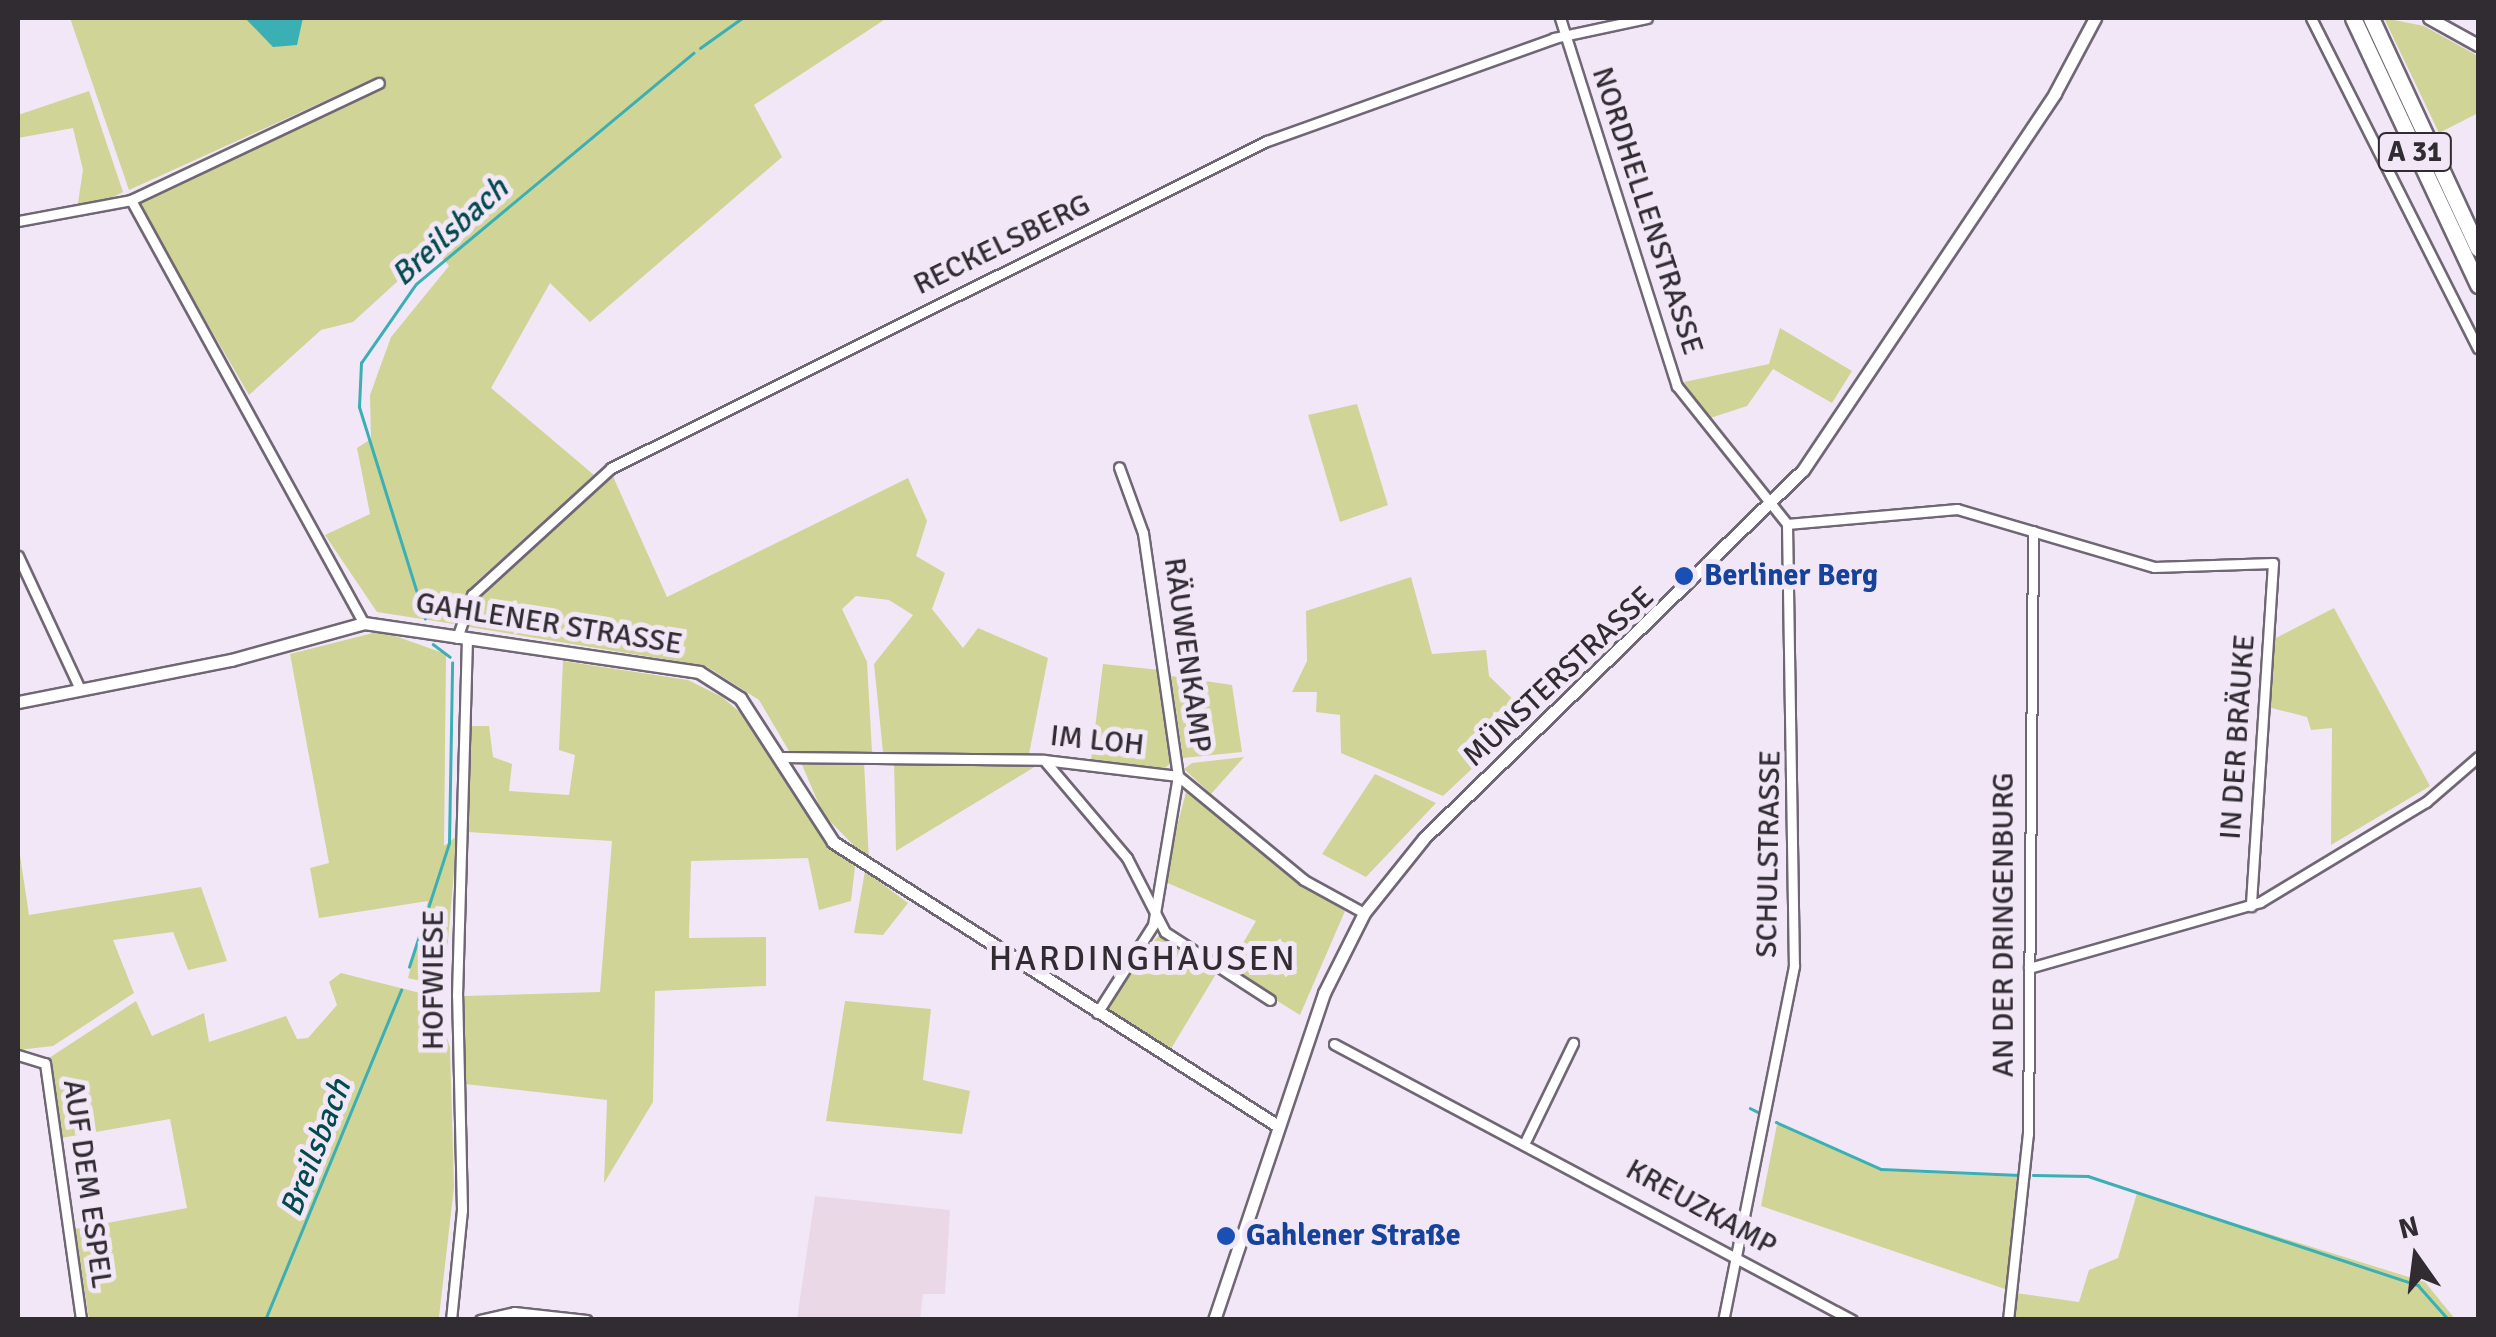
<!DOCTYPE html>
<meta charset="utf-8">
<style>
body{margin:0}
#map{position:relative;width:2496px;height:1337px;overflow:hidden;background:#f2e7f7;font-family:Signika,sans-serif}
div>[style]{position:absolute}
.commercial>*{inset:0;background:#ead8e7}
.green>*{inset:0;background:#d0d497}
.water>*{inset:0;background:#3aafb4}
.stream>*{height:2.5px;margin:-1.25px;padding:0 1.25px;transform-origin:1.25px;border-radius:1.25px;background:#3aafb4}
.roads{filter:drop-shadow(2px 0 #706774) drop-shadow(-2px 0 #706774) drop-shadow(0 2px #706774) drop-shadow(0 -2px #706774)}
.street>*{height:9px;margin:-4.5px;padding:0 4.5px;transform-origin:4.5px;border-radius:4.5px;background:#fff}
.secondary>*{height:11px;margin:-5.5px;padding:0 5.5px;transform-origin:5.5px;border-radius:5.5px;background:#fff}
.highway>*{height:15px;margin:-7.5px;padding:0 7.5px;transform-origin:7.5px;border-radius:7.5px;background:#fff}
.dots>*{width:28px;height:28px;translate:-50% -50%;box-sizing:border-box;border:5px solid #f2e7f7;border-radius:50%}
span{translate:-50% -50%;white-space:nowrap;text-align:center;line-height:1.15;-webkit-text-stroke:10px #f2e7f7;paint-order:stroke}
.shield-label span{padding:2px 8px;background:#f2e7f7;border:2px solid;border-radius:8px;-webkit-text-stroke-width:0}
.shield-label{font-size:28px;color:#302c32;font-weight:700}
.street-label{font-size:30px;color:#302c32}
.transit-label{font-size:30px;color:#164399;font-weight:700}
.left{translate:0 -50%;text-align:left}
.water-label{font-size:32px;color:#014a4d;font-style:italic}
.quarter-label{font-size:35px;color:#302c32;letter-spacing:2.5px}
.frame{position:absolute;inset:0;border:20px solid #302c32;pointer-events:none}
.north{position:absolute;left:2366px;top:1207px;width:100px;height:100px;-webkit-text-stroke:8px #f2e7f7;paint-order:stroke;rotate:346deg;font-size:28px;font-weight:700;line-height:40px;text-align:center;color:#302c32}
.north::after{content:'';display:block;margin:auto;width:35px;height:45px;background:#302c32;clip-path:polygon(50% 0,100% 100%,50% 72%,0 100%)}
</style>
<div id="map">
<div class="commercial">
<i style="clip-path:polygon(815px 1196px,950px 1210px,945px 1294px,923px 1294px,920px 1319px,797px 1319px)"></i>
</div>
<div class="green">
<i style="clip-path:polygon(70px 18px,887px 18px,754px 105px,782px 157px,590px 322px,550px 283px,491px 388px,594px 475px,475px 583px,454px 624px,377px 612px,325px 535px,370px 514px,357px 448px,371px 439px,370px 395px,391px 337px,449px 266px,434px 248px,353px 322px,321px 330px,249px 395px,140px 208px,143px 196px,379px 87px,373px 79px,129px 190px)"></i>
<i style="clip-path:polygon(2384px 18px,2424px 26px,2478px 56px,2478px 113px,2439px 133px)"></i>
<i style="clip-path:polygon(89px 91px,123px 192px,90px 208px,78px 203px,83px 170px,73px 128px,18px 138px,18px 115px)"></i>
<i style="clip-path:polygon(1780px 328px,1852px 371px,1832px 403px,1773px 369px,1747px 406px,1707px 419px,1684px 382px,1769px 364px)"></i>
<i style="clip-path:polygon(1357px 404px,1388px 505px,1340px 522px,1308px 415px)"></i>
<i style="clip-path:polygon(611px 472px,667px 597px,908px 478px,927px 521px,916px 556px,945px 573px,932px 609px,963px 648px,978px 628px,1048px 658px,1029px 754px,883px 752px,874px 664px,913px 615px,889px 600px,856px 596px,842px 609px,867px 662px,872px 752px,789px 751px,759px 700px,706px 666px,469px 627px,480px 598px)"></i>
<i style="clip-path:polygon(1411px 577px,1432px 654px,1486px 650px,1489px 676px,1529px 715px,1443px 796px,1341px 753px,1340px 715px,1316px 712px,1317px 692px,1292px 692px,1307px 661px,1306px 611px)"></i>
<i style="clip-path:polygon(2334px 608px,2430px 786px,2331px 845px,2332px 728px,2311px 730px,2307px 717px,2268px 707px,2274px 639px)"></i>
<i style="clip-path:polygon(381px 631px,446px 654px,444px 846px,457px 836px,444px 987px,408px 978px,428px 901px,319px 918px,310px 868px,329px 863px,290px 654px)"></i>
<i style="clip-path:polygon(563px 661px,688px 680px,722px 697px,750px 721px,855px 867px,851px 901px,819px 910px,808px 858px,691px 861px,689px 938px,766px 937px,766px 986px,655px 991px,653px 1102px,604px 1183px,607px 1100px,465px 1084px,464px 996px,600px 992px,612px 841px,468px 832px,470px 726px,489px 726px,493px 757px,512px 764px,509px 791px,569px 795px,575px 755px,559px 750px)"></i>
<i style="clip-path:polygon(1103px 664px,1160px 670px,1173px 761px,1165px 768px,1091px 760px)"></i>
<i style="clip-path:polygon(1171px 676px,1232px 685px,1242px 752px,1183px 758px)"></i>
<i style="clip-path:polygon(1244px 757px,1211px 794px,1184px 769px,1192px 763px)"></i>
<i style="clip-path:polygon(800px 760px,864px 762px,869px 861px,823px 814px)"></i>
<i style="clip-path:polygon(894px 762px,960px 764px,1036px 766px,896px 851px)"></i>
<i style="clip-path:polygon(1375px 774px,1436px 803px,1366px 877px,1322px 854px)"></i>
<i style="clip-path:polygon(1187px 788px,1287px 875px,1345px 911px,1300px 1015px,1227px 970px,1256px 921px,1163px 881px)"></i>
<i style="clip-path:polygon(18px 842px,29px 915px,201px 887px,227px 961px,188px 970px,173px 932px,113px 940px,134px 993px,53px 1046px,18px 1050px)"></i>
<i style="clip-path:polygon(865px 871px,908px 903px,883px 935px,854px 933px)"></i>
<i style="clip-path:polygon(1161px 932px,1216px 974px,1169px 1052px,1104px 1009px)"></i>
<i style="clip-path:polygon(341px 973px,436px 997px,450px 1048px,454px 1187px,439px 1317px,89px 1319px,75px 1229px,187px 1208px,170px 1119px,61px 1138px,49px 1058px,136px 1001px,152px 1036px,204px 1013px,209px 1042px,286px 1016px,297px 1039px,308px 1038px,337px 1005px,329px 982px)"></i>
<i style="clip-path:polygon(845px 1001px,931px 1009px,923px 1080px,970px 1091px,962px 1134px,826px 1121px)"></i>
<i style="clip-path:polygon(1777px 1124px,1882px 1171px,2020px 1177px,2008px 1290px,1761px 1206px)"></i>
<i style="clip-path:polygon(2137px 1193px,2425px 1282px,2455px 1319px,2013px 1319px,2016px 1293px,2079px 1302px,2089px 1270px,2118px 1258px)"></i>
</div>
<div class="water">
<i style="clip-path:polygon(245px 18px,303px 18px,297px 45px,273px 47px)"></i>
</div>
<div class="stream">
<i style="left:700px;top:48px;width:52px;rotate:-35.5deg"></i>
<i style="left:425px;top:619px;width:222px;rotate:-107.3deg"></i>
<i style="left:359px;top:407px;width:44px;rotate:-87.4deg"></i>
<i style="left:361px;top:363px;width:96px;rotate:-55.2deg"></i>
<i style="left:416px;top:284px;width:361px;rotate:-39.8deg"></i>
<i style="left:433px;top:644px;width:21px;rotate:37deg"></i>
<i style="left:409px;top:967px;width:130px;rotate:-72.1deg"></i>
<i style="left:449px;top:843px;width:180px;rotate:-89deg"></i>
<i style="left:1750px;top:1108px;width:11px;rotate:27deg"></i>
<i style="left:1776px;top:1122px;width:115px;rotate:24.1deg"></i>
<i style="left:1881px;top:1169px;width:138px;rotate:2.5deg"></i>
<i style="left:2033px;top:1175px;width:55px;rotate:1deg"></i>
<i style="left:2088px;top:1176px;width:348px;rotate:18.3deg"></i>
<i style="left:2418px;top:1285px;width:47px;rotate:48.5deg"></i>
<i style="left:265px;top:1320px;width:357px;rotate:-67.6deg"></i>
</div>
<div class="roads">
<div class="street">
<i style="left:1560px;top:18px;width:386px;rotate:72.4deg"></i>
<i style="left:1677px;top:386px;width:176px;rotate:51.4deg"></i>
<i style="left:1787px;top:524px;width:442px;rotate:89.1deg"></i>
<i style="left:1794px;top:966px;width:361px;rotate:101.3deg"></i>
<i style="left:2311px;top:18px;width:370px;rotate:63.2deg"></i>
<i style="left:131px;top:200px;width:483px;rotate:61.2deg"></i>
<i style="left:18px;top:221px;width:115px;rotate:-10.5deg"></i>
<i style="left:131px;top:200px;width:274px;rotate:-25.3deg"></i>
<i style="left:1787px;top:524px;width:171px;rotate:-5deg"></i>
<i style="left:1957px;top:509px;width:205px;rotate:16.4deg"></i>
<i style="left:2154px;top:567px;width:119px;rotate:-1.9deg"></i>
<i style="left:2273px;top:563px;width:344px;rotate:93.7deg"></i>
<i style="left:18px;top:556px;width:147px;rotate:65deg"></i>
<i style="left:457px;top:638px;width:46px;rotate:-70.8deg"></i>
<i style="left:472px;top:595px;width:188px;rotate:-42.4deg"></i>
<i style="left:611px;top:468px;width:733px;rotate:-26.5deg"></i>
<i style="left:1267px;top:141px;width:305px;rotate:-19.7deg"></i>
<i style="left:1554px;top:38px;width:95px;rotate:-12.1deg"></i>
<i style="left:779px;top:757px;width:265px;rotate:0.6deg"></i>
<i style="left:1044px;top:760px;width:135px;rotate:6.8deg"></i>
<i style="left:1178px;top:776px;width:163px;rotate:39.5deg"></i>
<i style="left:1304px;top:880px;width:68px;rotate:28.8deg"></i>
<i style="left:1044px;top:760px;width:128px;rotate:49.7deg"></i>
<i style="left:1127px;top:858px;width:83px;rotate:62.8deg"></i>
<i style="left:1165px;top:932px;width:125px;rotate:32.9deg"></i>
<i style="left:2029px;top:968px;width:240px;rotate:-15.9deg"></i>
<i style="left:2260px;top:902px;width:194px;rotate:-31.1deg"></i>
<i style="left:2426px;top:802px;width:69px;rotate:-40.9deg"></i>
<i style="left:1097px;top:1013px;width:104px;rotate:-57.5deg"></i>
<i style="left:1153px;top:925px;width:151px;rotate:-80.5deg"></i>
<i style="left:1178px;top:776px;width:246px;rotate:-98.2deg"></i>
<i style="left:1143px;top:533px;width:70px;rotate:-110deg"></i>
<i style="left:1334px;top:1044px;width:587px;rotate:28.05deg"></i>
<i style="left:18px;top:1055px;width:28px;rotate:17deg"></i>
<i style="left:45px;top:1063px;width:260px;rotate:82deg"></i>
<i style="left:1526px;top:1140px;width:108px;rotate:-64.1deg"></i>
<i style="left:451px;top:1320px;width:111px;rotate:-84.3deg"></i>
<i style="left:462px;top:1210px;width:214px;rotate:-91.3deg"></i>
<i style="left:457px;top:996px;width:356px;rotate:-88.4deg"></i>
<i style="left:480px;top:1320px;width:35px;rotate:-13deg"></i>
<i style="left:514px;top:1312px;width:73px;rotate:6.3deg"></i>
<i style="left:2008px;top:1320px;width:187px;rotate:-83.9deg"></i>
<i style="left:2028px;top:1134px;width:603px;rotate:-89.52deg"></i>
</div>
<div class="secondary">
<i style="left:2429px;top:18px;width:56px;rotate:28.9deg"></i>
<i style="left:18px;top:702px;width:217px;rotate:-11.2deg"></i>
<i style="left:231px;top:660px;width:138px;rotate:-15.5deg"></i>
<i style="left:364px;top:623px;width:339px;rotate:8.3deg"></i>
<i style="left:699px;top:672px;width:49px;rotate:32.4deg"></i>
<i style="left:740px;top:698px;width:171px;rotate:57.1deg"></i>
<i style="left:833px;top:842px;width:528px;rotate:32.55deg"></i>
<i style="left:1214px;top:1320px;width:345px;rotate:-71.4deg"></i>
<i style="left:1324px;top:993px;width:89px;rotate:-63.4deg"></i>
<i style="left:1364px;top:913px;width:96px;rotate:-51.3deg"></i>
<i style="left:1424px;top:838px;width:528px;rotate:-44.16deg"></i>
<i style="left:1803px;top:470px;width:453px;rotate:-56.2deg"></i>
<i style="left:2055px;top:93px;width:85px;rotate:-61.9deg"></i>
</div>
<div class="highway">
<i style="left:2353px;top:18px;width:295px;rotate:64.9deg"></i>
<i style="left:2371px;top:18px;width:254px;rotate:65.1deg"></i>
</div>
</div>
<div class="dots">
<i style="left:1684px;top:576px;background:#1a4fb4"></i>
<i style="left:1226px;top:1236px;background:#1a4fb4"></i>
</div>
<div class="shield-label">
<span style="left:2415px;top:152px">A 31</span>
</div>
<div class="street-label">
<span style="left:1647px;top:211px;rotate:72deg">NORDHELLENSTRASSE</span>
<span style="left:1002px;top:245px;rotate:-26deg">RECKELSBERG</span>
<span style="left:549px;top:624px;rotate:9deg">GAHLENER STRASSE</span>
<span style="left:1187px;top:655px;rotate:82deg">RÄUWENKAMP</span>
<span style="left:1559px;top:677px;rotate:-43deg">MÜNSTERSTRASSE</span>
<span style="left:2238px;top:737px;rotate:-86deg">IN DER BRÄUKE</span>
<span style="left:1097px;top:741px;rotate:6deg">IM LOH</span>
<span style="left:1769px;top:854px;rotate:-89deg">SCHULSTRASSE</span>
<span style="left:2004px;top:925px;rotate:-90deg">AN DER DRINGENBURG</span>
<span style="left:434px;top:980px;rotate:-90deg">HOFWIESE</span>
<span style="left:87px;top:1184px;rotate:82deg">AUF DEM ESPEL</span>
<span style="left:1701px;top:1208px;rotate:29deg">KREUZKAMP</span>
</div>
<div class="transit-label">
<span class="left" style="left:1704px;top:576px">Berliner Berg</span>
<span class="left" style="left:1246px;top:1236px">Gahlener Straße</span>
</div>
<div class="water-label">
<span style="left:450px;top:232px;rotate:-42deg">Breilsbach</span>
<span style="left:316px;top:1148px;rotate:-69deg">Breilsbach</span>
</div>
<div class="quarter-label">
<span style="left:1143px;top:959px">HARDINGHAUSEN</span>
</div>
<div class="frame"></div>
<div class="north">N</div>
</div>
